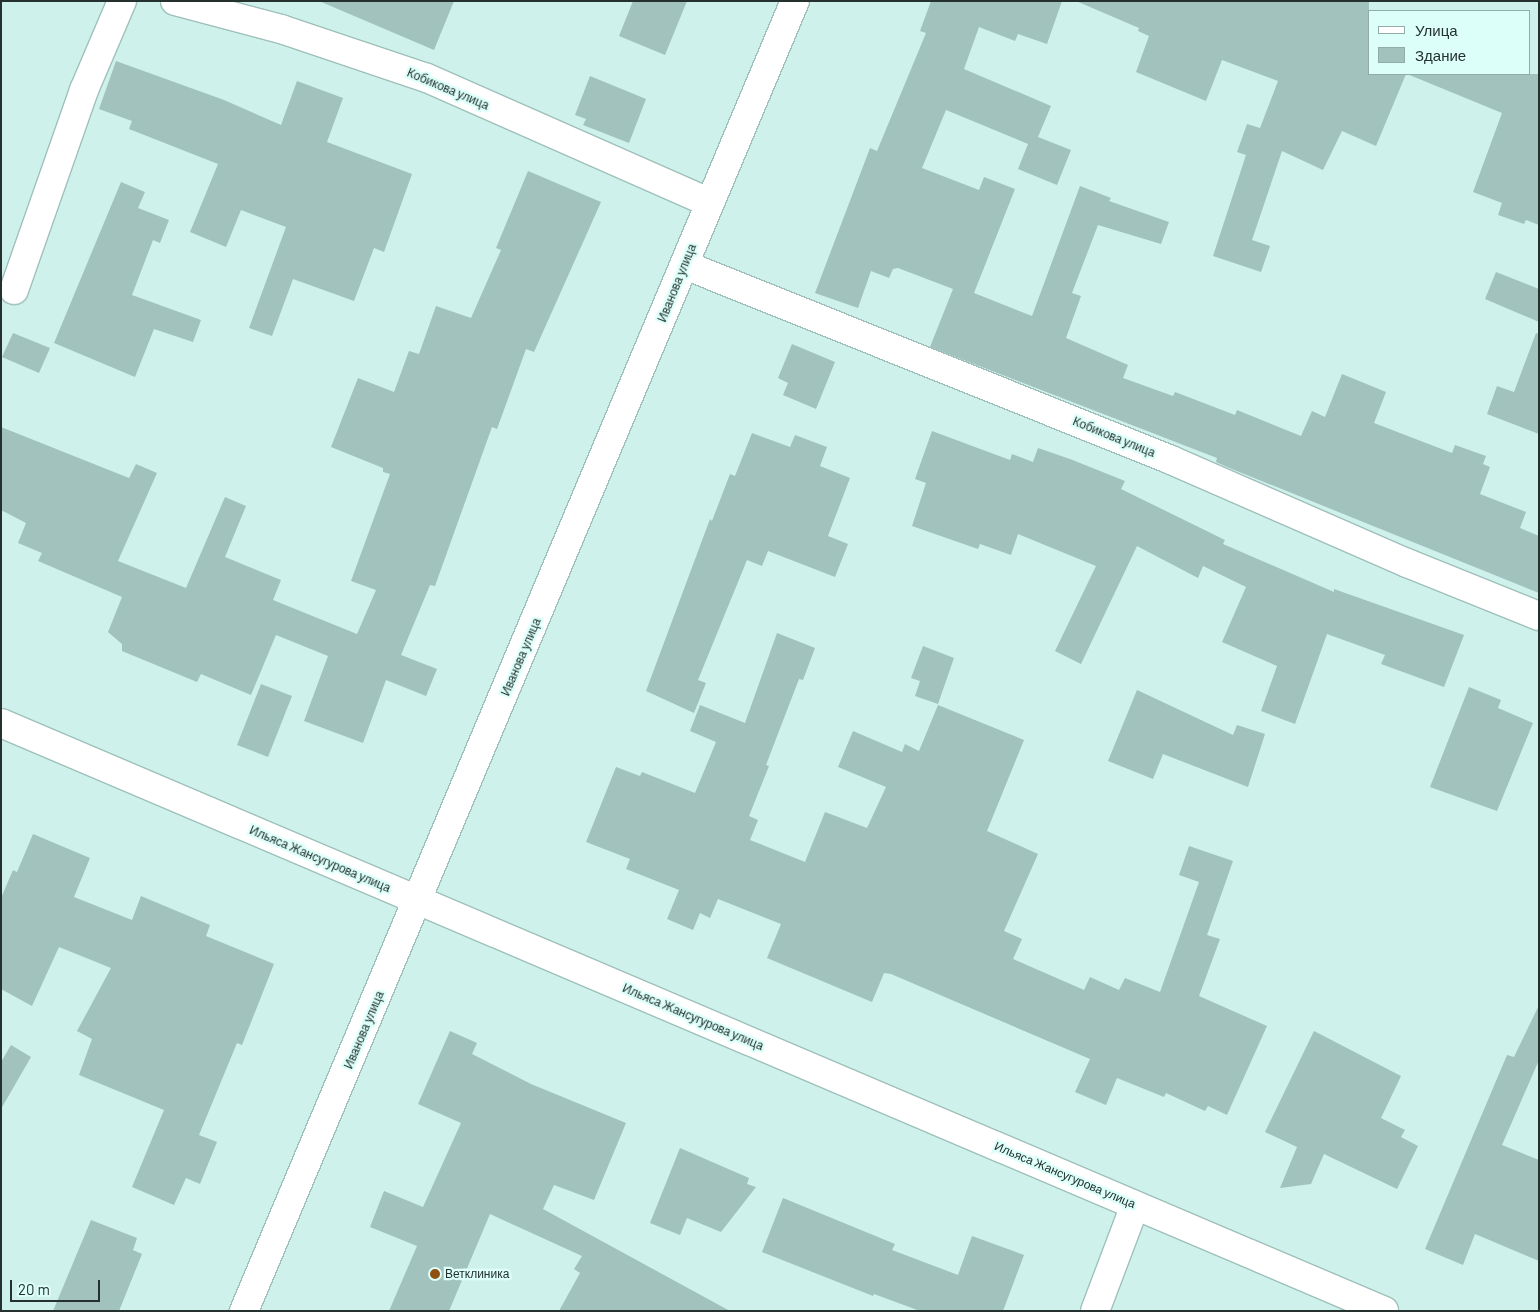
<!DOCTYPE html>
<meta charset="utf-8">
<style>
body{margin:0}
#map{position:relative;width:1540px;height:1312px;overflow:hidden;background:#cff1eb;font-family:Barlow,sans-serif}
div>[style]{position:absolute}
.building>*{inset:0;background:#a1c2bd}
.roads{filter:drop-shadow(1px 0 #9fc0ba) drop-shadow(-1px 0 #9fc0ba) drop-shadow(0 1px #9fc0ba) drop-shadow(0 -1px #9fc0ba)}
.minor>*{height:28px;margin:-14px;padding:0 14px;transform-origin:14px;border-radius:14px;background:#fff}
.dots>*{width:14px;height:14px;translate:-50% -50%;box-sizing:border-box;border:2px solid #dcfff9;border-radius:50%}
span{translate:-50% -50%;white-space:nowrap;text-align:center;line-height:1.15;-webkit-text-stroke:4.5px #dcfff9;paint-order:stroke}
.street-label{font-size:12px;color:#24312f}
.poi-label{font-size:12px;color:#24312f}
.left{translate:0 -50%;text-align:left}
.frame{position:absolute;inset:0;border:2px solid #24312f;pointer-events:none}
.legend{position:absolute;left:1368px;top:10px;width:162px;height:65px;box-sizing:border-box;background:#dcfff9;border:1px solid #92ada8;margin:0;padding:6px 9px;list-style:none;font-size:15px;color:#24312f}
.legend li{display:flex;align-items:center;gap:10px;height:25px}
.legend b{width:25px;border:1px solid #92ada8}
.scale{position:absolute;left:10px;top:1280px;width:90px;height:22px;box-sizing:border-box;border:2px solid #24312f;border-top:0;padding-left:6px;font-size:15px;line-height:18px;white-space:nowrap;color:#24312f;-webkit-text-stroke:4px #dcfff9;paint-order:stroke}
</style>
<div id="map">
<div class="building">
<i style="clip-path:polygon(319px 1px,454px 1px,434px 50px)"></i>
<i style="clip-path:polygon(633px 1px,687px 1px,665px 55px,619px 36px)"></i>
<i style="clip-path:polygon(931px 1px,1062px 1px,1047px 44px,1018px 34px,1015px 41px,979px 27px,964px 69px,1051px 106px,1038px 137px,1071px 150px,1057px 185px,1018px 169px,1028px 144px,946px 110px,922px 168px,979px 190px,984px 177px,1015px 189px,974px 293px,1032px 316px,1080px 186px,1111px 198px,1109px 201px,1169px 222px,1161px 244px,1098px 225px,1072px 293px,1081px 296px,1066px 338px,1128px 365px,1123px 378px,1173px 396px,1175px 392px,1235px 415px,1237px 410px,1301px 436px,1312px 411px,1325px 417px,1342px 374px,1386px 392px,1374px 423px,1452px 453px,1455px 445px,1486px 456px,1483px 464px,1490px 467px,1480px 494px,1526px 512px,1520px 528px,1539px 536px,1539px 593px,1227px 467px,1216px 462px,1217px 458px,930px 347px,953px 289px,898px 268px,893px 269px,889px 278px,871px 271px,858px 308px,815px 293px,870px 148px,877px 151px,926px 33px,920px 31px)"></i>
<i style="clip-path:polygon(1076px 1px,1369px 1px,1369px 74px,1406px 74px,1376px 146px,1342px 131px,1323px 170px,1282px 151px,1252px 240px,1270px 246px,1261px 272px,1213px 256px,1246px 155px,1237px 152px,1247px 124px,1260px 128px,1278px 81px,1222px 60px,1206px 101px,1136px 72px,1149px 36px,1138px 31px,1139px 28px)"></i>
<i style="clip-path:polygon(116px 61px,224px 100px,281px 125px,297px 81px,343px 98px,327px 142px,412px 174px,384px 252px,374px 248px,354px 301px,293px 279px,272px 336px,249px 328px,286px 227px,241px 210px,226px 247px,190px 232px,218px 164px,129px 129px,132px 121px,99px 109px)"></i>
<i style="clip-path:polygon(1407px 74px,1539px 74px,1539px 225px,1526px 220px,1524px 224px,1498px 215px,1502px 203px,1473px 192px,1502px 113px)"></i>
<i style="clip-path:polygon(590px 76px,646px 99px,629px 143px,583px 125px,586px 119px,575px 115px)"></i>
<i style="clip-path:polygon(528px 171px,601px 202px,534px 352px,526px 349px,497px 429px,492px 427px,435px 586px,430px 585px,401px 655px,437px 669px,426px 696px,386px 680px,363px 743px,304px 721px,328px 656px,276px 635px,251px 695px,201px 674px,197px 682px,122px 651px,122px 644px,108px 632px,122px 597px,38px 561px,42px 553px,18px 543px,26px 523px,1px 510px,1px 427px,129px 478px,136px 464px,157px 473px,118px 561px,186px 588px,225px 497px,246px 506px,225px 557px,281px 580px,273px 600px,357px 634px,376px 590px,351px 581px,390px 474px,383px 472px,383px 468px,331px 447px,358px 378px,394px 392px,409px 351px,419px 354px,436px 306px,471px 318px,501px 250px,496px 248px)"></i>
<i style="clip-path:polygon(121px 182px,145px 192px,138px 208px,169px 220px,160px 243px,153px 240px,132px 295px,201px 320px,193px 342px,154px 329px,135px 377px,54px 343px)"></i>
<i style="clip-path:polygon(1496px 272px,1539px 289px,1539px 322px,1485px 299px)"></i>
<i style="clip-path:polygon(13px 333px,50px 348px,39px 373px,2px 357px)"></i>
<i style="clip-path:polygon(1536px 333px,1539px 334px,1539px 434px,1487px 414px,1497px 386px,1514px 392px)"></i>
<i style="clip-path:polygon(792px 344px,835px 362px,816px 409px,783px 395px,788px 383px,778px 378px)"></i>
<i style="clip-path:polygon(932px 431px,1010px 460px,1012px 454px,1033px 462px,1038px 448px,1070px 459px,1125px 481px,1121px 489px,1225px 540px,1223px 544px,1334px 592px,1334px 589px,1464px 635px,1444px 687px,1381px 664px,1385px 655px,1327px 634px,1295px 724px,1261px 711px,1277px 666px,1222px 642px,1246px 587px,1203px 566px,1198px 578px,1137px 546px,1081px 664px,1055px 651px,1096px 566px,1018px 534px,1011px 555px,980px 544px,978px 549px,912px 526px,926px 483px,915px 479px)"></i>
<i style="clip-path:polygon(752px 433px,790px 447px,795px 435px,827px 447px,820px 466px,850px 478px,828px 536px,848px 544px,835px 577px,768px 551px,762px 566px,747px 560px,698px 680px,706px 683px,694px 713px,646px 691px,710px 519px,712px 521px,730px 474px,735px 476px)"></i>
<i style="clip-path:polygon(777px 633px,815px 648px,803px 680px,799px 679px,766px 765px,769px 766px,749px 816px,758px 820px,750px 840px,805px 862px,825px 812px,867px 828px,886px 787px,838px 767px,853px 731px,902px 752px,905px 744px,919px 751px,938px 705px,1024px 740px,987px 831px,1038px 854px,1004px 931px,1022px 939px,1013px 959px,1084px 990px,1090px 977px,1119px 990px,1125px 978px,1160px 992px,1199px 882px,1179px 875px,1189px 846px,1233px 861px,1207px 935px,1220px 939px,1199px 996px,1267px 1026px,1227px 1115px,1208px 1106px,1205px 1111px,1166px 1093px,1164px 1097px,1117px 1078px,1106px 1105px,1075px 1092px,1090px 1059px,891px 974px,884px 973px,872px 1002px,767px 958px,781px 924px,718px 899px,710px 918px,700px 913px,693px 930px,667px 919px,679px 890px,626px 869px,630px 859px,586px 842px,616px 767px,640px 776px,642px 772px,695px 793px,716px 742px,690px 731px,700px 705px,745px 723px)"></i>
<i style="clip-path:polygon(923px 646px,954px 658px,938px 704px,915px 696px,920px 681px,911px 678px)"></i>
<i style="clip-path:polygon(261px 684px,292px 696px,268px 757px,237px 745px)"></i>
<i style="clip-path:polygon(1469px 687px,1501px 700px,1498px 708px,1533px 723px,1497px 811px,1430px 787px)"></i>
<i style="clip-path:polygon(1137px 690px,1233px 735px,1237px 725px,1265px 734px,1248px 787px,1163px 754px,1153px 779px,1108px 761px)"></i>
<i style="clip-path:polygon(33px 834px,90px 858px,74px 897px,132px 920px,141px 896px,210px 925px,206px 936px,274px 964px,242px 1045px,237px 1043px,199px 1135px,217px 1142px,200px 1184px,186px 1178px,174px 1205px,132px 1187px,164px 1110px,79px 1075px,92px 1039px,77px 1031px,111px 968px,59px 947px,32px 1006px,1px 989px,1px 898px,13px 870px,17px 872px)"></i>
<i style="clip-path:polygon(1539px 1005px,1539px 1060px,1502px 1145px,1539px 1160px,1539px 1261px,1475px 1234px,1463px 1265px,1425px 1249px,1507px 1055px,1514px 1057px)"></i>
<i style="clip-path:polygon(450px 1031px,477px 1043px,472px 1054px,531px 1084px,626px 1123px,594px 1200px,554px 1185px,543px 1209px,730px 1311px,559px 1311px,580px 1273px,574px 1269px,582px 1256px,490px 1214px,449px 1311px,389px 1311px,417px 1246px,370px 1227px,384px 1191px,423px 1207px,461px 1123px,418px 1104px)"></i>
<i style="clip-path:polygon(1314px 1031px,1401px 1076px,1381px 1118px,1405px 1130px,1401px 1137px,1418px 1146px,1397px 1189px,1324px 1154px,1311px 1184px,1280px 1188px,1297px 1147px,1265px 1132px)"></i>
<i style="clip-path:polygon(11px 1045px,31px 1057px,1px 1109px,1px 1062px)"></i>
<i style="clip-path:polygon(680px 1148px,749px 1178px,747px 1184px,756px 1187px,721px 1232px,687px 1218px,680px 1235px,650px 1223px)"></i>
<i style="clip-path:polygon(783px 1198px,895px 1244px,892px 1250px,958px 1275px,972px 1236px,1024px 1255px,1003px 1311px,920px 1311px,874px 1294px,873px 1296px,762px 1252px)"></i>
<i style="clip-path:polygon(91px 1220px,137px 1238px,133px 1250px,142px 1254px,119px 1311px,53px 1311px)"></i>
</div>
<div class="roads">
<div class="minor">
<i style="left:175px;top:1px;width:110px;rotate:14.8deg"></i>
<i style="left:281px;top:29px;width:154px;rotate:18.6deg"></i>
<i style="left:427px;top:78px;width:309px;rotate:23.8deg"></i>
<i style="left:685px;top:265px;width:524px;rotate:21.86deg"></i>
<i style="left:1171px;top:460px;width:257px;rotate:23.6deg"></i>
<i style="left:1407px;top:563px;width:142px;rotate:21.9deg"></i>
<i style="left:14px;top:290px;width:212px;rotate:-70.7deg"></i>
<i style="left:84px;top:90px;width:97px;rotate:-66.9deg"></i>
<i style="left:1px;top:723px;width:1503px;rotate:23.03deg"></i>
<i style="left:244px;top:1311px;width:1421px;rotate:-67.19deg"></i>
<i style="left:1095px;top:1311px;width:113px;rotate:-69.3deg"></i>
</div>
</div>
<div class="dots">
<i style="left:435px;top:1274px;background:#8e5112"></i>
</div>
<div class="street-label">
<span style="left:448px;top:89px;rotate:23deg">Кобикова улица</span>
<span style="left:677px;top:283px;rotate:-68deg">Иванова улица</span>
<span style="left:1114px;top:437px;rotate:22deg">Кобикова улица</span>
<span style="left:521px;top:657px;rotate:-67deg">Иванова улица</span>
<span style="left:320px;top:859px;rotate:23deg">Ильяса Жансугурова улица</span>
<span style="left:693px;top:1017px;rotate:23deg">Ильяса Жансугурова улица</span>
<span style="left:364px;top:1030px;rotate:-67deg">Иванова улица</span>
<span style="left:1065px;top:1175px;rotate:23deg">Ильяса Жансугурова улица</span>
</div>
<div class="poi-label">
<span class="left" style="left:445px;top:1274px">Ветклиника</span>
</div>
<div class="frame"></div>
<ul class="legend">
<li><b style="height:6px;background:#fff"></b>Улица</li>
<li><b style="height:14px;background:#a1c2bd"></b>Здание</li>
</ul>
<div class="scale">20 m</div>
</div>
